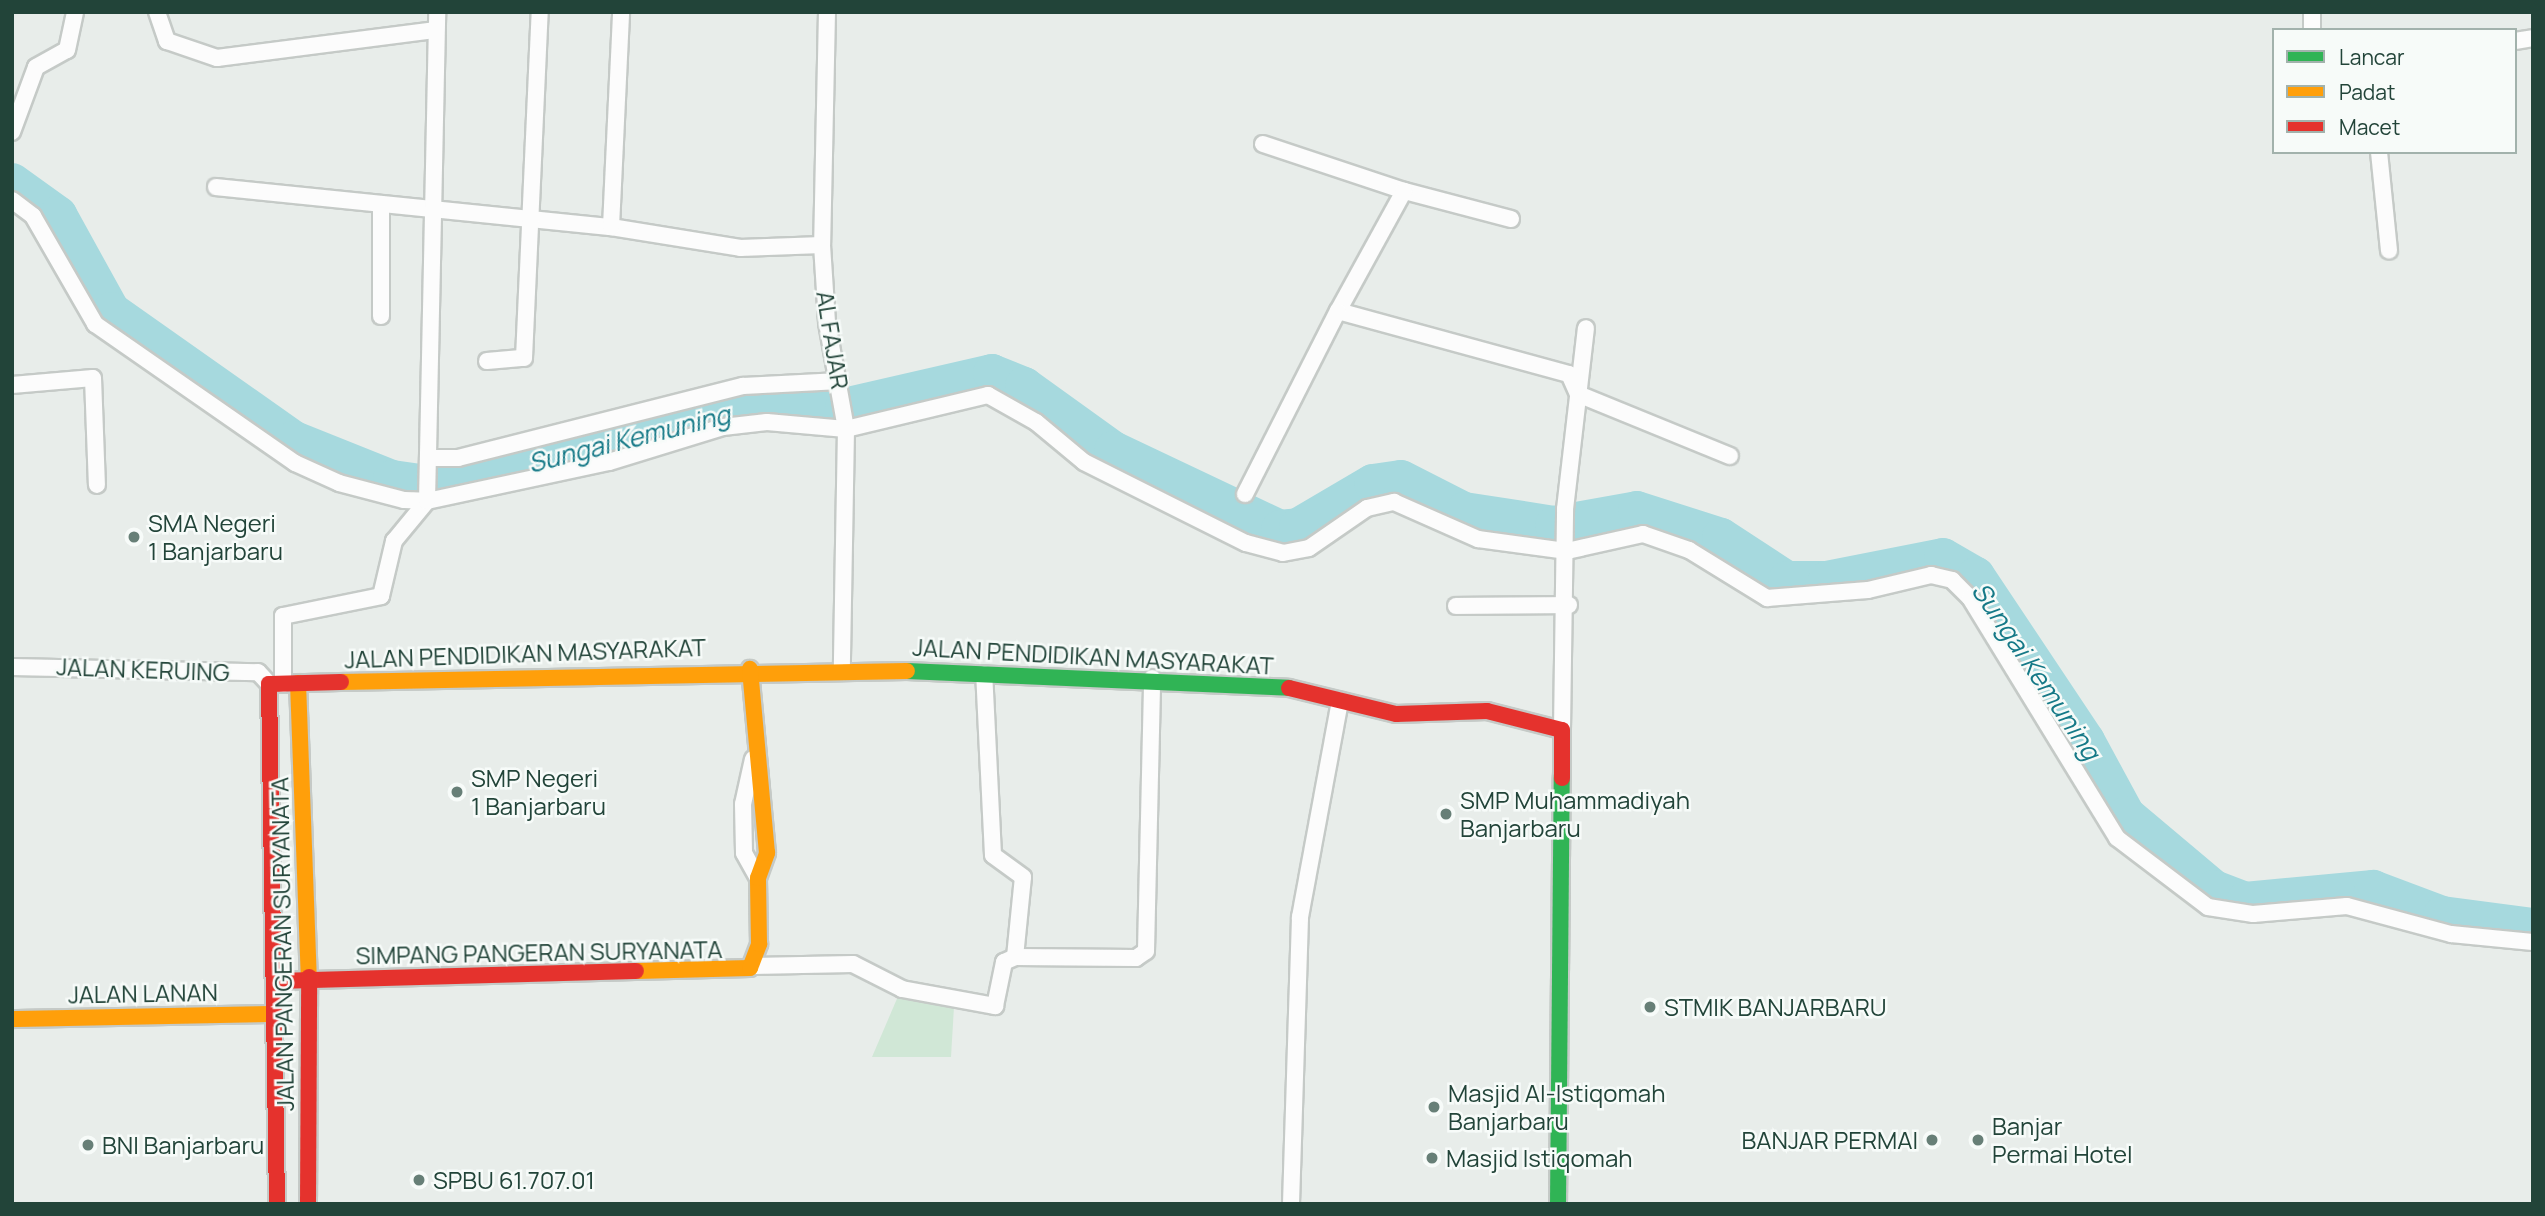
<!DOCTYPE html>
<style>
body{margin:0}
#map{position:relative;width:2545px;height:1216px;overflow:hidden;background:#e8edea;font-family:Manrope,sans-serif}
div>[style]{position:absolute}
.green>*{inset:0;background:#d0e7d6}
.river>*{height:38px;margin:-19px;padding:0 19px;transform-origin:19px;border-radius:19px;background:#a6d9de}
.roads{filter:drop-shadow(2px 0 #c5cac7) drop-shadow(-2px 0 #c5cac7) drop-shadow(0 2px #c5cac7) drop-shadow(0 -2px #c5cac7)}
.street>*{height:16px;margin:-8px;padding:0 8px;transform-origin:8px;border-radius:8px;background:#fcfcfc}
.fast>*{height:16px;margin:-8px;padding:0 8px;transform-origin:8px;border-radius:8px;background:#30b455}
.slow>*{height:16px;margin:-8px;padding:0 8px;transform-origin:8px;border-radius:8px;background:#ff9f0a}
.jam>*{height:16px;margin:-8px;padding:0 8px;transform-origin:8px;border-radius:8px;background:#e5322d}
.dots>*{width:19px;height:19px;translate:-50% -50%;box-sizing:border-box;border:4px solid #f7fbf9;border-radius:50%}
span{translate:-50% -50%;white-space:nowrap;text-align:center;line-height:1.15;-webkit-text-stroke:5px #f7fbf9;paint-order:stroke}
.street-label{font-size:24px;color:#224439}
.poi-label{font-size:24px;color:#224439}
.left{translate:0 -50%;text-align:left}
.right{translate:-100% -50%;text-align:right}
.water-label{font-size:26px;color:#157987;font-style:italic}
.frame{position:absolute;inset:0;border:14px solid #224439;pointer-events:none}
.legend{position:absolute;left:2272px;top:28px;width:245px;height:126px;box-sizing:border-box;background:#f7fbf9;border:2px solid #a2b2ac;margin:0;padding:9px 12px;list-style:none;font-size:21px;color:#224439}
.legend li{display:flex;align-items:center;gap:14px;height:35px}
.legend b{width:35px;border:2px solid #a2b2ac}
</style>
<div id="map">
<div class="green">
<i style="clip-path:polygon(899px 994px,954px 1007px,951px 1057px,872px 1057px)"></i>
</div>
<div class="river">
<i style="left:12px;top:182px;width:57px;rotate:35.7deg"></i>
<i style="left:58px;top:215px;width:110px;rotate:61.1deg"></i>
<i style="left:111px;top:311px;width:224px;rotate:35.2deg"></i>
<i style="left:294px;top:440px;width:105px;rotate:21.7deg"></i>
<i style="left:392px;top:479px;width:41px;rotate:8.3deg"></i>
<i style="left:433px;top:485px;width:299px;rotate:-14.1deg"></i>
<i style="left:723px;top:412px;width:121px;rotate:-2.4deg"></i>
<i style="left:844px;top:407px;width:152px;rotate:-12.9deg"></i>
<i style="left:992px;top:373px;width:35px;rotate:22deg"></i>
<i style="left:1024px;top:386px;width:110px;rotate:35.7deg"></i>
<i style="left:1113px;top:450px;width:185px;rotate:25.3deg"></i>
<i style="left:1280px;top:529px;width:18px;rotate:-6deg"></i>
<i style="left:1298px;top:527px;width:87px;rotate:-30.4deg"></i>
<i style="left:1373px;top:483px;width:28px;rotate:-8deg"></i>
<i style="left:1401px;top:479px;width:71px;rotate:26.9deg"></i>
<i style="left:1464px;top:511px;width:91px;rotate:8.8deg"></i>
<i style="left:1554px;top:525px;width:84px;rotate:-10.2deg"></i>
<i style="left:1637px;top:510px;width:88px;rotate:17.8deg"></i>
<i style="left:1721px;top:537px;width:79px;rotate:33.1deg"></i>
<i style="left:1787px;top:580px;width:40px"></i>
<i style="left:1827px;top:580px;width:118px;rotate:-11.2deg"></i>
<i style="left:1943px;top:557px;width:38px;rotate:30deg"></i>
<i style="left:1976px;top:576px;width:198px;rotate:56.3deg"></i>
<i style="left:2086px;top:741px;width:84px;rotate:61.6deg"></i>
<i style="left:2126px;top:815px;width:115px;rotate:40.1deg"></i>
<i style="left:2214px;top:889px;width:33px;rotate:21deg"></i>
<i style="left:2245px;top:901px;width:129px;rotate:-5.4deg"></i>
<i style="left:2373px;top:889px;width:74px;rotate:20.6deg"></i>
<i style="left:2442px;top:915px;width:92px;rotate:7.5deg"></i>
</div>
<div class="roads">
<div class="street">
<i style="left:157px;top:12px;width:31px;rotate:71deg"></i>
<i style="left:167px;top:41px;width:53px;rotate:18.8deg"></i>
<i style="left:217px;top:58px;width:221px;rotate:-7.3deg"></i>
<i style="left:827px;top:12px;width:233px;rotate:91.2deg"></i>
<i style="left:822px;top:245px;width:78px;rotate:86.3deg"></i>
<i style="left:827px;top:323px;width:108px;rotate:79.8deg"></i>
<i style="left:846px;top:429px;width:239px;rotate:91deg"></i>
<i style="left:2312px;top:30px;width:18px;rotate:-90deg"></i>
<i style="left:2515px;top:41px;width:18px;rotate:-9deg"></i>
<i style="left:12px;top:132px;width:69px;rotate:-69.7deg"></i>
<i style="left:36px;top:67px;width:35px;rotate:-29deg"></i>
<i style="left:67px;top:50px;width:39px;rotate:-78deg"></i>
<i style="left:1263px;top:144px;width:149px;rotate:18.4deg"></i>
<i style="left:2379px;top:152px;width:99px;rotate:84.2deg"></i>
<i style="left:216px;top:187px;width:397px;rotate:5.8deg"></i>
<i style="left:611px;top:227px;width:131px;rotate:9.2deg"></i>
<i style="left:740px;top:248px;width:82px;rotate:-2.1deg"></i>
<i style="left:12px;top:200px;width:26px;rotate:37deg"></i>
<i style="left:33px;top:216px;width:125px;rotate:60.1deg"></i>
<i style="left:95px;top:324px;width:244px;rotate:34.8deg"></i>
<i style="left:295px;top:463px;width:48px;rotate:24.4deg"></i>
<i style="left:339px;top:483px;width:67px;rotate:14.7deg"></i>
<i style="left:404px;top:500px;width:23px;rotate:2deg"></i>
<i style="left:427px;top:501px;width:186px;rotate:-12.1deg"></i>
<i style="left:609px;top:462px;width:119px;rotate:-17.1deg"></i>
<i style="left:723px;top:427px;width:44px;rotate:-6.5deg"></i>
<i style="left:767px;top:422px;width:79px;rotate:5.1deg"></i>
<i style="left:846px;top:429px;width:146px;rotate:-13.5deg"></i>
<i style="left:988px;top:395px;width:55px;rotate:29.4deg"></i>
<i style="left:1036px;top:422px;width:62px;rotate:39.8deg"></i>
<i style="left:1084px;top:462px;width:181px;rotate:26.6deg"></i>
<i style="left:1246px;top:543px;width:38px;rotate:15deg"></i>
<i style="left:1283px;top:553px;width:26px;rotate:-11deg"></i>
<i style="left:1309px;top:548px;width:70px;rotate:-34.6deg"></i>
<i style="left:1367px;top:508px;width:28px;rotate:-13deg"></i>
<i style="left:1394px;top:502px;width:92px;rotate:23.8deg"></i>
<i style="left:1478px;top:539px;width:90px;rotate:7.7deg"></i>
<i style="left:1567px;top:551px;width:78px;rotate:-12.6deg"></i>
<i style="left:1643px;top:534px;width:49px;rotate:19.2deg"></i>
<i style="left:1689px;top:550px;width:92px;rotate:31.6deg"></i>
<i style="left:1767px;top:598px;width:101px;rotate:-4.5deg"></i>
<i style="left:1868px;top:590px;width:65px;rotate:-13.4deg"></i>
<i style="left:1931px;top:575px;width:22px;rotate:13deg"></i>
<i style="left:1952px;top:580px;width:25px;rotate:45deg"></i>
<i style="left:1970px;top:598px;width:281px;rotate:58.5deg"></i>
<i style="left:2117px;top:838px;width:114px;rotate:37.2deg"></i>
<i style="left:2208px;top:907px;width:46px;rotate:8.8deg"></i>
<i style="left:2253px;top:914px;width:94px;rotate:-4.9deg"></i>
<i style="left:2347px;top:906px;width:108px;rotate:15.1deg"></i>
<i style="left:2451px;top:934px;width:82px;rotate:5.6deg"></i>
<i style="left:1511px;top:219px;width:111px;rotate:-165.3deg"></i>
<i style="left:1404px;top:191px;width:137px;rotate:118.8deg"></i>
<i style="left:1338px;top:311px;width:239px;rotate:15.3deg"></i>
<i style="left:1569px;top:374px;width:22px;rotate:66deg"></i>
<i style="left:1578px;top:394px;width:164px;rotate:22.2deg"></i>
<i style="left:611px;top:227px;width:215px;rotate:-87.3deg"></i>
<i style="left:381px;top:316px;width:112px;rotate:-90deg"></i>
<i style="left:487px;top:361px;width:37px;rotate:-5deg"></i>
<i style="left:524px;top:358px;width:346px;rotate:-87.4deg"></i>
<i style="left:12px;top:385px;width:81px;rotate:-4.9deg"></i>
<i style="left:93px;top:378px;width:107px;rotate:87.9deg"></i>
<i style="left:431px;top:458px;width:27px"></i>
<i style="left:458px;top:458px;width:294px;rotate:-14.2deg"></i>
<i style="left:743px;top:386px;width:97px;rotate:-3deg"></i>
<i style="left:1245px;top:494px;width:205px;rotate:-63.1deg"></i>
<i style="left:1456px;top:606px;width:113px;rotate:-0.5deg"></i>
<i style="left:12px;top:667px;width:246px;rotate:1.2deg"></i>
<i style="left:258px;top:672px;width:16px;rotate:47deg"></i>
<i style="left:283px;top:684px;width:68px;rotate:-90deg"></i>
<i style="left:283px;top:616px;width:100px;rotate:-11.5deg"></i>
<i style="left:381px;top:596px;width:57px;rotate:-76.7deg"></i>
<i style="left:394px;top:541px;width:52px;rotate:-50.5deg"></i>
<i style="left:427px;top:501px;width:489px;rotate:-88.8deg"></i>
<i style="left:1562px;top:730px;width:221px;rotate:-89.2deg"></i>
<i style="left:1565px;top:509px;width:182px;rotate:-83.4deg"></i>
<i style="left:753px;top:759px;width:46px;rotate:102.5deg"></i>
<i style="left:743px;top:804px;width:49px;rotate:88.8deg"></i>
<i style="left:744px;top:853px;width:29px;rotate:61deg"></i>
<i style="left:1015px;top:957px;width:121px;rotate:0.5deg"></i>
<i style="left:1136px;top:958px;width:12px;rotate:-35deg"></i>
<i style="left:1146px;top:951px;width:273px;rotate:-88.7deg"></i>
<i style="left:752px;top:966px;width:101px;rotate:-1.1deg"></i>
<i style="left:853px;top:964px;width:55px;rotate:27deg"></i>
<i style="left:902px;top:989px;width:95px;rotate:10.4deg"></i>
<i style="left:995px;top:1006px;width:45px;rotate:-78.4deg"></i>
<i style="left:1004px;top:962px;width:12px;rotate:-24deg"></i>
<i style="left:1015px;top:957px;width:80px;rotate:-84.3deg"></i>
<i style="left:1023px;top:877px;width:37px;rotate:-144deg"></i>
<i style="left:993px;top:855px;width:181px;rotate:-92.8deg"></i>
<i style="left:1291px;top:1204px;width:287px;rotate:-88.2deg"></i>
<i style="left:1300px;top:917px;width:220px;rotate:-79.5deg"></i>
</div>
<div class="fast">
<i style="left:907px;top:671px;width:382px;rotate:2.5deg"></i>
<i style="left:1558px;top:1204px;width:426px;rotate:-89.5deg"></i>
</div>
<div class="slow">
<i style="left:341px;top:682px;width:566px;rotate:-1.11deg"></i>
<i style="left:298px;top:683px;width:294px;rotate:87.9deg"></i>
<i style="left:636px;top:971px;width:114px;rotate:-1.5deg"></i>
<i style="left:750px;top:968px;width:26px;rotate:-69deg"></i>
<i style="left:759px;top:944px;width:66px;rotate:-90.9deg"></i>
<i style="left:758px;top:878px;width:27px;rotate:-70deg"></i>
<i style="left:767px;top:853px;width:185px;rotate:-95.3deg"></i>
<i style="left:12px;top:1019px;width:263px;rotate:-1.1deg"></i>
</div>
<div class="jam">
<i style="left:1289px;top:688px;width:110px;rotate:13.7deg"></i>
<i style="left:1396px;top:714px;width:91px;rotate:-1.9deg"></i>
<i style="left:1487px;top:711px;width:77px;rotate:14.2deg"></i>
<i style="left:1562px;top:730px;width:48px;rotate:90deg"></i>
<i style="left:276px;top:981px;width:360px;rotate:-1.6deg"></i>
<i style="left:277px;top:1204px;width:520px;rotate:-90.88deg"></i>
<i style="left:269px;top:684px;width:72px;rotate:-1.6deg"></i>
<i style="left:308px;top:1204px;width:227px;rotate:-89.7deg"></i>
</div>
</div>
<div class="dots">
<i style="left:134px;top:537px;background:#677f77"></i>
<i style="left:457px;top:792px;background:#677f77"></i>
<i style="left:1446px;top:814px;background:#677f77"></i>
<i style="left:1650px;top:1007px;background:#677f77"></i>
<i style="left:1434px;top:1107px;background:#677f77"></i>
<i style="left:1932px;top:1140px;background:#677f77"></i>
<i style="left:1978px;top:1140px;background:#677f77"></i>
<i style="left:88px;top:1145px;background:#677f77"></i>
<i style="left:1432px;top:1158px;background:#677f77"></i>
<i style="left:419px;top:1180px;background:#677f77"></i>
</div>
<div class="street-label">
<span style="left:833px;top:340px;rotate:81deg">AL FAJAR</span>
<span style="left:525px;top:653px;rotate:-2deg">JALAN PENDIDIKAN MASYARAKAT</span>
<span style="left:1093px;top:656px;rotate:3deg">JALAN PENDIDIKAN MASYARAKAT</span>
<span style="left:143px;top:669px;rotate:2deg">JALAN KERUING</span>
<span style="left:282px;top:944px;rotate:-91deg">JALAN PANGERAN SURYANATA</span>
<span style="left:539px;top:952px;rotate:-1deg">SIMPANG PANGERAN SURYANATA</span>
<span style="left:143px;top:993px;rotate:-1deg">JALAN LANAN</span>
</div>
<div class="poi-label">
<span class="left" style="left:148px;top:537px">SMA Negeri<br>1 Banjarbaru</span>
<span class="left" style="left:471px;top:792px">SMP Negeri<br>1 Banjarbaru</span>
<span class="left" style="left:1460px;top:814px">SMP Muhammadiyah<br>Banjarbaru</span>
<span class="left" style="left:1664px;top:1007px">STMIK BANJARBARU</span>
<span class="left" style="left:1448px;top:1107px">Masjid Al-Istiqomah<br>Banjarbaru</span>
<span class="left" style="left:1992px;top:1140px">Banjar<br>Permai Hotel</span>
<span class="right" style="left:1918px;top:1140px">BANJAR PERMAI</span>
<span class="left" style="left:102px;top:1145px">BNI Banjarbaru</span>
<span class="left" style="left:1446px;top:1158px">Masjid Istiqomah</span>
<span class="left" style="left:433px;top:1180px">SPBU 61.707.01</span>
</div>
<div class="water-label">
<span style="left:629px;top:439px;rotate:-14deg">Sungai Kemuning</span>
<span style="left:2036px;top:671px;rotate:56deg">Sungai Kemuning</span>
</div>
<div class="frame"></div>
<ul class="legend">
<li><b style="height:9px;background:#30b455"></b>Lancar</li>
<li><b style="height:9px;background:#ff9f0a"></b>Padat</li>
<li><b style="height:9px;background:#e5322d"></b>Macet</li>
</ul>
</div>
